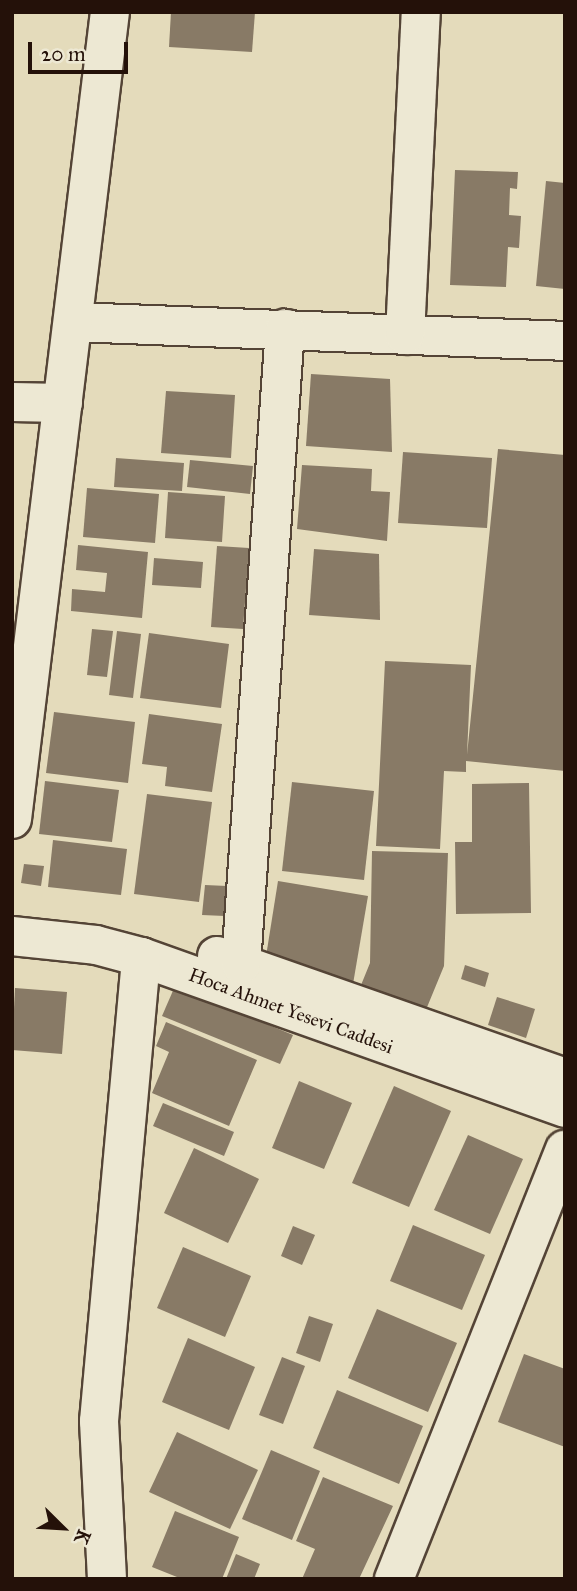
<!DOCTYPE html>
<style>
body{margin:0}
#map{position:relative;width:577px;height:1591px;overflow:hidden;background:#e4dbbb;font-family:"IM FELL Great Primer",serif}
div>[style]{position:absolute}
.building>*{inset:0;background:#887a66}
.roads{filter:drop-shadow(2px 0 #544436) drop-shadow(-2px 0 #544436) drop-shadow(0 2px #544436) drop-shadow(0 -2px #544436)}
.minor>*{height:38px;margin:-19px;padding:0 19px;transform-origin:19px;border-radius:19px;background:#ede8d3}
span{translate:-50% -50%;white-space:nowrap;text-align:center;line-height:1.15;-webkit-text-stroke:6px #ede8d3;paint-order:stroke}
.street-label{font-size:19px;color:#241109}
.frame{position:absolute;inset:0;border:14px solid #241109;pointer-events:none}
.north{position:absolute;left:28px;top:1493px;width:70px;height:70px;-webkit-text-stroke:5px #ede8d3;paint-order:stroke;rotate:114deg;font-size:19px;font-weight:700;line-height:28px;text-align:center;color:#241109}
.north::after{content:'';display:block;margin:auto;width:24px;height:32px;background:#241109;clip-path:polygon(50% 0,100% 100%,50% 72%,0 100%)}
.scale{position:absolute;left:28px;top:42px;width:100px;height:32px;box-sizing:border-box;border:4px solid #241109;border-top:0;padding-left:9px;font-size:21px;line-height:24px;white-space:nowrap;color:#241109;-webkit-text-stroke:5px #ede8d3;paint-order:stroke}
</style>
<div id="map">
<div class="building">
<i style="clip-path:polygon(171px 12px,255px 12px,252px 52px,169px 47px)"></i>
<i style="clip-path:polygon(455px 170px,518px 172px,517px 189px,510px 188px,509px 215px,521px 216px,519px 248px,508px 247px,506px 287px,450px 285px)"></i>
<i style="clip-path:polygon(546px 181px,565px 183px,565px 289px,536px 286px)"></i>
<i style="clip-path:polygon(311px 374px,390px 379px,392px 452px,306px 446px)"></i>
<i style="clip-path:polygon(166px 391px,235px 395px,231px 458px,161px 453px)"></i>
<i style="clip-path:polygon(498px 449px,565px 455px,565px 771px,466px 761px,466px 772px,444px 771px,440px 849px,376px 846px,385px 661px,471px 665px,467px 755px)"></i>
<i style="clip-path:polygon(403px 452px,492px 458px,487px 528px,398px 523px)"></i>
<i style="clip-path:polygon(116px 458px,184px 463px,182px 491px,114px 487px)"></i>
<i style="clip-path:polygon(190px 460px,253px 466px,250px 494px,187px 487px)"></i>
<i style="clip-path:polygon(302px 465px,372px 469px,371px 491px,390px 492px,387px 541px,297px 529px)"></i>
<i style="clip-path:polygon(87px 488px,159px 494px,155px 543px,83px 537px)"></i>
<i style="clip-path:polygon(168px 492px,225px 496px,222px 542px,165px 538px)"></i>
<i style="clip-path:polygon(78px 545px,148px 552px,142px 618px,71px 611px,72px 589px,105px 592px,107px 573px,76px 570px)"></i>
<i style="clip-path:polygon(217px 546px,249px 548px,243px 629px,211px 627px)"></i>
<i style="clip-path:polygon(314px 549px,379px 554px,380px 620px,309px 615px)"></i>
<i style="clip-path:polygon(154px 558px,203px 562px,201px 588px,152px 585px)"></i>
<i style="clip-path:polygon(92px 629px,113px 631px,107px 677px,87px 675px)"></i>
<i style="clip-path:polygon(117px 631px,141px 634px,133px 698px,109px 695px)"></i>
<i style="clip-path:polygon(149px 633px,229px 644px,221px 708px,140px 698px)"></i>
<i style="clip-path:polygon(54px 712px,135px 722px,128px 783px,46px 773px)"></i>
<i style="clip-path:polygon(149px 714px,222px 724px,212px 792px,165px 786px,167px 767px,142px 764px)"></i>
<i style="clip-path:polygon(45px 781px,119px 790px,112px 842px,39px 834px)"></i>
<i style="clip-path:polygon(292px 782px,374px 791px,364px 880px,282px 871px)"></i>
<i style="clip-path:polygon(529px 783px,531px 913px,456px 914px,455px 842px,472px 842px,472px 784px)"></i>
<i style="clip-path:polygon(147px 794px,212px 802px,199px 902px,134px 894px)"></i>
<i style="clip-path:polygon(53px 840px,127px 849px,121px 895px,48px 887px)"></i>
<i style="clip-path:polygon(372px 851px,448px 853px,444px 966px,423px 1017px,359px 990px,370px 963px)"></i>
<i style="clip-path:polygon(24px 864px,44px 866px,41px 886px,21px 883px)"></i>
<i style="clip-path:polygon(278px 881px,368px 896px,353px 984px,264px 969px)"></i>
<i style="clip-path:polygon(205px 885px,227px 886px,225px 916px,202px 915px)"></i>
<i style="clip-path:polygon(465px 965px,489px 973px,485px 987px,461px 979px)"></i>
<i style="clip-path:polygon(175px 986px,293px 1035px,280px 1064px,162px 1016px)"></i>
<i style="clip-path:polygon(15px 988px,67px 992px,62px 1054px,12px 1050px)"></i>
<i style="clip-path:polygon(497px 997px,535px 1009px,526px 1038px,488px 1025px)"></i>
<i style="clip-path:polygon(166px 1022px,257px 1060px,229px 1126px,152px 1093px,169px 1052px,156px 1046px)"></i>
<i style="clip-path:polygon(299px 1081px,352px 1103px,324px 1169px,272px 1148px)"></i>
<i style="clip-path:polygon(394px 1086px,451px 1111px,409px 1207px,352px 1183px)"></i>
<i style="clip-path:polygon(163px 1103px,234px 1132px,224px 1156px,153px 1126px)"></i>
<i style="clip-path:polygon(468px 1135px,523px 1159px,490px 1234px,434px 1210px)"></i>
<i style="clip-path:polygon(194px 1148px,259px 1179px,228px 1243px,164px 1213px)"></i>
<i style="clip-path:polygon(413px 1225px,485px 1255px,462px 1310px,390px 1281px)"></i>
<i style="clip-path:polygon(293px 1226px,315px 1235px,302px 1265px,281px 1256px)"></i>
<i style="clip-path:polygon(183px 1247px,251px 1276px,225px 1337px,157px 1308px)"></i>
<i style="clip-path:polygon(377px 1309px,457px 1343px,428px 1412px,348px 1378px)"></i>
<i style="clip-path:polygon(309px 1316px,333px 1324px,320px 1362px,296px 1353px)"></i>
<i style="clip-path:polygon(188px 1338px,255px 1367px,229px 1430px,162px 1402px)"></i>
<i style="clip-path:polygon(524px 1354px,565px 1369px,565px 1447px,498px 1422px)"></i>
<i style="clip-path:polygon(282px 1357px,305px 1366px,283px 1424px,259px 1415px)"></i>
<i style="clip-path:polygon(337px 1390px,423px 1426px,399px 1484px,313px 1448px)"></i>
<i style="clip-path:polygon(177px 1432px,258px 1470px,230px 1529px,149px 1492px)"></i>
<i style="clip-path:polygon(271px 1450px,320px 1471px,292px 1540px,242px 1519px)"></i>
<i style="clip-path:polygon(323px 1477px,393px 1506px,359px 1579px,302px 1579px,315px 1549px,296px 1541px)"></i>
<i style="clip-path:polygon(175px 1511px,239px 1537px,222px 1579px,182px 1579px,152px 1567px)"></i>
<i style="clip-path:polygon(236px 1554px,260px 1564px,254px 1579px,226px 1579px)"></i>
</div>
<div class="roads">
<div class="minor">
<i style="left:73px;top:322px;width:492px;rotate:2.2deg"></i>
<i style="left:405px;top:335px;width:323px;rotate:-87.2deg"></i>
<i style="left:12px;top:402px;width:51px;rotate:1.1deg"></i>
<i style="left:12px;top:819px;width:813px;rotate:-83.08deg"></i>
<i style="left:12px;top:936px;width:84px;rotate:6.1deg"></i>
<i style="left:96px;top:945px;width:47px;rotate:14.9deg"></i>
<i style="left:141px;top:957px;width:450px;rotate:19.6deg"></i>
<i style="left:217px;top:956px;width:369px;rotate:19.3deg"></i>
<i style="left:241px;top:964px;width:637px;rotate:-86.04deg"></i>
<i style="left:107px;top:1579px;width:158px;rotate:-92.9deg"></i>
<i style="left:99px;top:1421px;width:466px;rotate:-84.8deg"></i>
<i style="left:394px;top:1579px;width:462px;rotate:-68.3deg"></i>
</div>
</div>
<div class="street-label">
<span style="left:291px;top:1011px;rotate:20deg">Hoca Ahmet Yesevi Caddesi</span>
</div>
<div class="frame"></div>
<div class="north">K</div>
<div class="scale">20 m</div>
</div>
